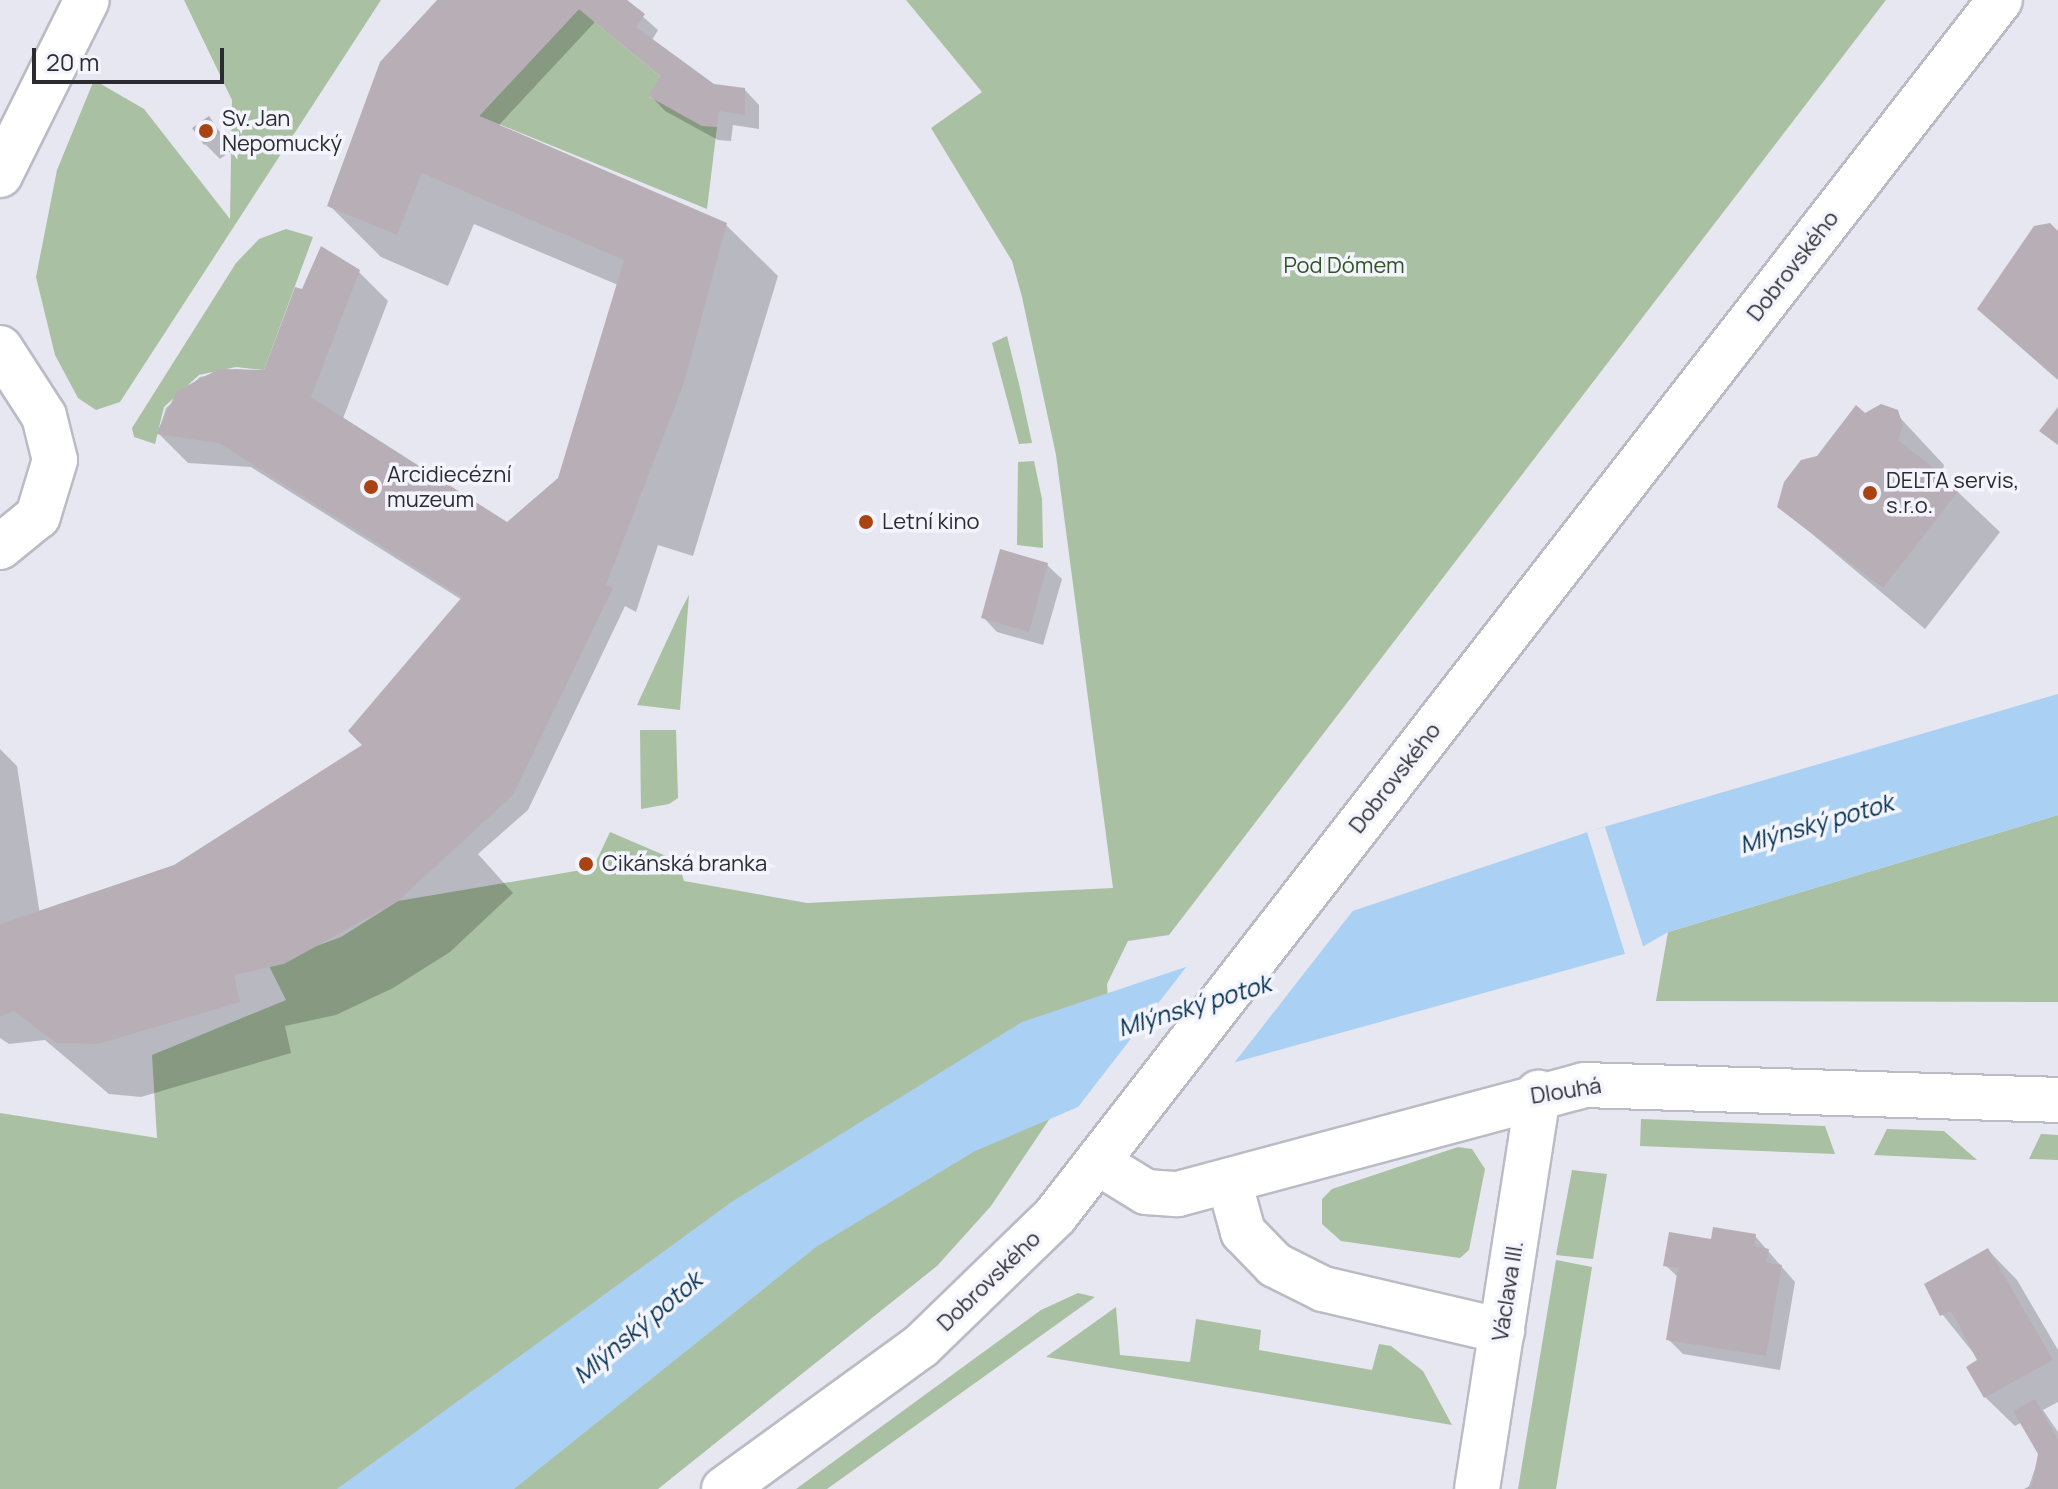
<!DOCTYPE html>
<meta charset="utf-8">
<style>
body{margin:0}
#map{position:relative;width:2058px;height:1489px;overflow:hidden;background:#e6e7f1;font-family:Manrope,sans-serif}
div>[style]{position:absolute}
.green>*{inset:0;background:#aac0a2}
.water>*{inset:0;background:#aad1f4}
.pier>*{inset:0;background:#e6e7f1}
.shadow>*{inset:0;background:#0003}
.building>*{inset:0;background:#b8afb6}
.roads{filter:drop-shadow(2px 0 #babbc4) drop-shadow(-2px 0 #babbc4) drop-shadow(0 2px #babbc4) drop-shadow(0 -2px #babbc4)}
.street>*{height:44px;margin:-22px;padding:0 22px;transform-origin:22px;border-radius:22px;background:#fff}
.secondary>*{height:44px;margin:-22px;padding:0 22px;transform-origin:22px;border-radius:22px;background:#fff}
.dots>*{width:22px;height:22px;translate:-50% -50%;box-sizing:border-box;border:4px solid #f3f4fe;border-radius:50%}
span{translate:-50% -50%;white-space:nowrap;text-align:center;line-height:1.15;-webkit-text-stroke:7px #f3f4fe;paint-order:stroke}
.poi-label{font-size:22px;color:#2c2c30}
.left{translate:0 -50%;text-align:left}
.park-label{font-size:22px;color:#2f5620}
.street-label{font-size:22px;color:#2c2c30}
.water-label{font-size:24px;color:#002f4f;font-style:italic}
.scale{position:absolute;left:32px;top:48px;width:192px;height:36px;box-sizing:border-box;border:4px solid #2c2c30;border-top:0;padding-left:10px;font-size:24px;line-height:28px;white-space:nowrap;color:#2c2c30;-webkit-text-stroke:6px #f3f4fe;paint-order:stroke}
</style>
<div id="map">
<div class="green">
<i style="clip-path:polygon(184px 0,381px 0,120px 402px,96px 410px,78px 398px,55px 355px,36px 277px,57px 170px,94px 80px,144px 109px,230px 219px,232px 100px)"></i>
<i style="clip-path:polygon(906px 0,1886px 0,1169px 935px,1128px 941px,1107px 984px,1110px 1029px,991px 1206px,937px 1266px,658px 1489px,0 1489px,0 1113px,157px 1138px,152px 1055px,286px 1000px,268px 964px,341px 937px,398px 901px,593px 868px,610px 832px,678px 861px,684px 881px,807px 903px,1113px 888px,1056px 455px,1022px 297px,1012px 261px,931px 128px,982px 92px)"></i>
<i style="clip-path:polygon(579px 9px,660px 76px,649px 97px,717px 127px,707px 209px,479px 116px)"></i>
<i style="clip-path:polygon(286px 229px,313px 237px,264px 370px,236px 367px,199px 375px,164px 407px,155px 444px,134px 437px,132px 428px,236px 263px,259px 239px)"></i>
<i style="clip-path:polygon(1007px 336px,1020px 388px,1032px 443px,1019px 444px,992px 343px)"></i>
<i style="clip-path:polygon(1034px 461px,1042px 499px,1043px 548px,1017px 545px,1018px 462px)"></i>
<i style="clip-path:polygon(689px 595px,680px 710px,637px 705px,681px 610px)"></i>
<i style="clip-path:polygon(640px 730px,676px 730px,678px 798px,669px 804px,641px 809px)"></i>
<i style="clip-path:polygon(2058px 815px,2058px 1002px,1656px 1001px,1668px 932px)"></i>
<i style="clip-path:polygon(1641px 1119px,1825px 1126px,1835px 1154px,1640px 1146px)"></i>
<i style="clip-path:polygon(1887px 1129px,1944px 1131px,1977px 1160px,1874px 1155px)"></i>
<i style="clip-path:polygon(2041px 1134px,2058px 1135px,2058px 1160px,2029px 1159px)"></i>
<i style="clip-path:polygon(1458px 1147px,1472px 1149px,1485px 1169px,1469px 1250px,1460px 1258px,1341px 1241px,1322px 1224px,1322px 1199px,1332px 1189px)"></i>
<i style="clip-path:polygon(1572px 1170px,1607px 1174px,1593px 1259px,1556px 1255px)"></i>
<i style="clip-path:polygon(1556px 1260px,1592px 1267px,1556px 1489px,1518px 1489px)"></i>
<i style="clip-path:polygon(1078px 1293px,1095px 1297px,827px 1489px,796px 1489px,1041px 1310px)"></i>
<i style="clip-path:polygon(1116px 1307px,1120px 1355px,1190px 1362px,1196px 1319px,1261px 1330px,1259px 1350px,1372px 1370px,1379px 1344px,1391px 1346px,1423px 1371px,1452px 1425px,1046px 1357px)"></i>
</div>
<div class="water">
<i style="clip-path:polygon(2058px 694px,2058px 815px,1668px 932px,1635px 951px,1085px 1104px,975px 1151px,816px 1247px,514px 1489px,337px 1489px,733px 1201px,1022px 1022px,1597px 829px)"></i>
</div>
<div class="pier">
<i style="clip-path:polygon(1605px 827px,1644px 949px,1625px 954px,1587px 832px)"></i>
<i style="clip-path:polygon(1355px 908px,1231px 1067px,1075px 1111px,1187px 966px)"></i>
</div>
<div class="shadow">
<i style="clip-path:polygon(440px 0,624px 0,658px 30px,652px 40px,714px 86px,745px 90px,759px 105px,759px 129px,733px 125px,731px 141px,718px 140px,665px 111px,651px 96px,662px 77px,595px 22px,498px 126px,726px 225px,778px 276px,693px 556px,658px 545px,636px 612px,625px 606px,528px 810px,478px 854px,513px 893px,450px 952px,393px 988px,336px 1015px,285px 1026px,291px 1053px,141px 1097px,109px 1094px,45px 1040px,9px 1044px,0 1038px,0 749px,17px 766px,40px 915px,175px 866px,365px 746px,462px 600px,251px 467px,188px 463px,158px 433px,166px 408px,200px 377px,236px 369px,265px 372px,304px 292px,359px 272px,388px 301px,342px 421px,517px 531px,560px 479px,618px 285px,474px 224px,448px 286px,381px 257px,329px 205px)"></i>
<i style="clip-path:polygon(209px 119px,234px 149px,220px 159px,205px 144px)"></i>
<i style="clip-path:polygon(1892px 409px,1944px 465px,1941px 476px,2000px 532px,1925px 629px,1780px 507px,1865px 415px)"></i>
<i style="clip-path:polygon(1047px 565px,1062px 579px,1043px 645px,997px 632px,983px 617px)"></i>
<i style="clip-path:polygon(1755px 1236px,1795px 1282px,1780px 1370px,1683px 1354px,1668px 1339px,1679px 1278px,1665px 1265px,1712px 1241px)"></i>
<i style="clip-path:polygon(1988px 1250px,2017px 1280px,2058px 1350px,2058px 1402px,2043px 1410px,2058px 1432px,2058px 1489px,2028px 1489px,2040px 1454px,2022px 1422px,2015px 1426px,1985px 1397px,1980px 1361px,1942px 1314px)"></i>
</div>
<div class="building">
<i style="clip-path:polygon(437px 0,627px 0,645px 14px,636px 27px,714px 84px,745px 88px,745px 115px,719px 111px,717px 127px,702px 126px,648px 96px,660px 76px,579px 9px,479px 116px,727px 223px,684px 383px,606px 585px,613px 588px,513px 795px,398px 901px,284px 964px,234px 975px,240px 1002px,98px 1044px,56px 1043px,14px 1011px,0 1016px,0 924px,174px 865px,362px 745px,348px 731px,462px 597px,219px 443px,156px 434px,177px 391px,219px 369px,264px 370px,295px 287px,302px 289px,321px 246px,360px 270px,311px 397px,507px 522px,558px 478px,624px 260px,422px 173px,397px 235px,327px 206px,380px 62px)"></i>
<i style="clip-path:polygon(209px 116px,221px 134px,204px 145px,192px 128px)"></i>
<i style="clip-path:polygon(2050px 223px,2058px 231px,2058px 380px,1977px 309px,2034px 226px)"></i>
<i style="clip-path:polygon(1856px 405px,1865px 413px,1881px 404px,1898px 410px,1903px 426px,1898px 440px,1960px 489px,1883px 588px,1777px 507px,1784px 482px,1801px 460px,1817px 456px)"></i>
<i style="clip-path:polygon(2058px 407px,2058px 445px,2039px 431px)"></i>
<i style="clip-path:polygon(1000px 549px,1048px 563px,1029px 632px,981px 618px)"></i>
<i style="clip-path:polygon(1713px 1227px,1756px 1234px,1754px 1246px,1769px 1249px,1766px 1262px,1782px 1265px,1766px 1356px,1666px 1340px,1678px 1268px,1663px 1266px,1669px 1232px,1711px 1239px)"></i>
<i style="clip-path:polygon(1988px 1248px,2053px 1360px,1984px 1398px,1966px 1367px,1977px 1360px,1951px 1311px,1940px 1316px,1924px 1284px)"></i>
<i style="clip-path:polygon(2035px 1399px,2058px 1440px,2058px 1489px,2024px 1489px,2032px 1485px,2038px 1454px,2013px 1411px)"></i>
</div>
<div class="roads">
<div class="street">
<i style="left:0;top:175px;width:195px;rotate:-63.6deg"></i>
<i style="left:0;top:348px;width:81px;rotate:57.1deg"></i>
<i style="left:44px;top:416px;width:45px;rotate:76deg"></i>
<i style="left:55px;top:460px;width:59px;rotate:106.9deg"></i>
<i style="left:38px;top:516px;width:49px;rotate:140.8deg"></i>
<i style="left:1097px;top:1162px;width:57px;rotate:31.5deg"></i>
<i style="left:1146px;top:1192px;width:32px;rotate:4deg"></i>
<i style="left:1178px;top:1194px;width:420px;rotate:-15deg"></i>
<i style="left:1584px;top:1085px;width:474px;rotate:1.8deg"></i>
<i style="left:1230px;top:1185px;width:49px;rotate:74.5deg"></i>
<i style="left:1243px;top:1232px;width:46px;rotate:45.9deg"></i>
<i style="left:1275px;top:1265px;width:54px;rotate:26.6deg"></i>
<i style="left:1323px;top:1289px;width:184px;rotate:13.2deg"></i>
<i style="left:1477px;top:1489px;width:401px;rotate:-81.2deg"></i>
</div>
<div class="secondary">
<i style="left:724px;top:1489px;width:243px;rotate:-36deg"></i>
<i style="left:921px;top:1346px;width:187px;rotate:-44.1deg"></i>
<i style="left:1055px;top:1216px;width:1540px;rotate:-52.15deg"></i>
</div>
</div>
<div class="dots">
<i style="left:206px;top:131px;background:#a94412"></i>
<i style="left:371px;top:487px;background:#a94412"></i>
<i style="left:1870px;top:493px;background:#a94412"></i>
<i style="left:866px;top:522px;background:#a94412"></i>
<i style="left:586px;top:864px;background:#a94412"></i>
</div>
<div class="poi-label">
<span class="left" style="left:222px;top:131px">Sv. Jan<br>Nepomucký</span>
<span class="left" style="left:387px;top:487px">Arcidiecézní<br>muzeum</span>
<span class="left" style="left:1886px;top:493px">DELTA servis,<br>s.r.o.</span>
<span class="left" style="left:882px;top:522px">Letní kino</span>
<span class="left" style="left:602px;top:864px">Cikánská branka</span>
</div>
<div class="park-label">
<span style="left:1344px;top:266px">Pod Dómem</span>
</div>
<div class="street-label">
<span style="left:1793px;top:266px;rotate:-52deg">Dobrovského</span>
<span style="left:1395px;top:778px;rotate:-52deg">Dobrovského</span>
<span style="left:1566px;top:1091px;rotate:-9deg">Dlouhá</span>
<span style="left:989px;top:1281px;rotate:-44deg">Dobrovského</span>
<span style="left:1508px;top:1291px;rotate:-81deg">Václava III.</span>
</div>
<div class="water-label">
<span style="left:1816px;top:823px;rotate:-16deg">Mlýnský potok</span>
<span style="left:1194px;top:1005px;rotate:-17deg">Mlýnský potok</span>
<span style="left:637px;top:1327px;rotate:-40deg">Mlýnský potok</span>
</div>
<div class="scale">20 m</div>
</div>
